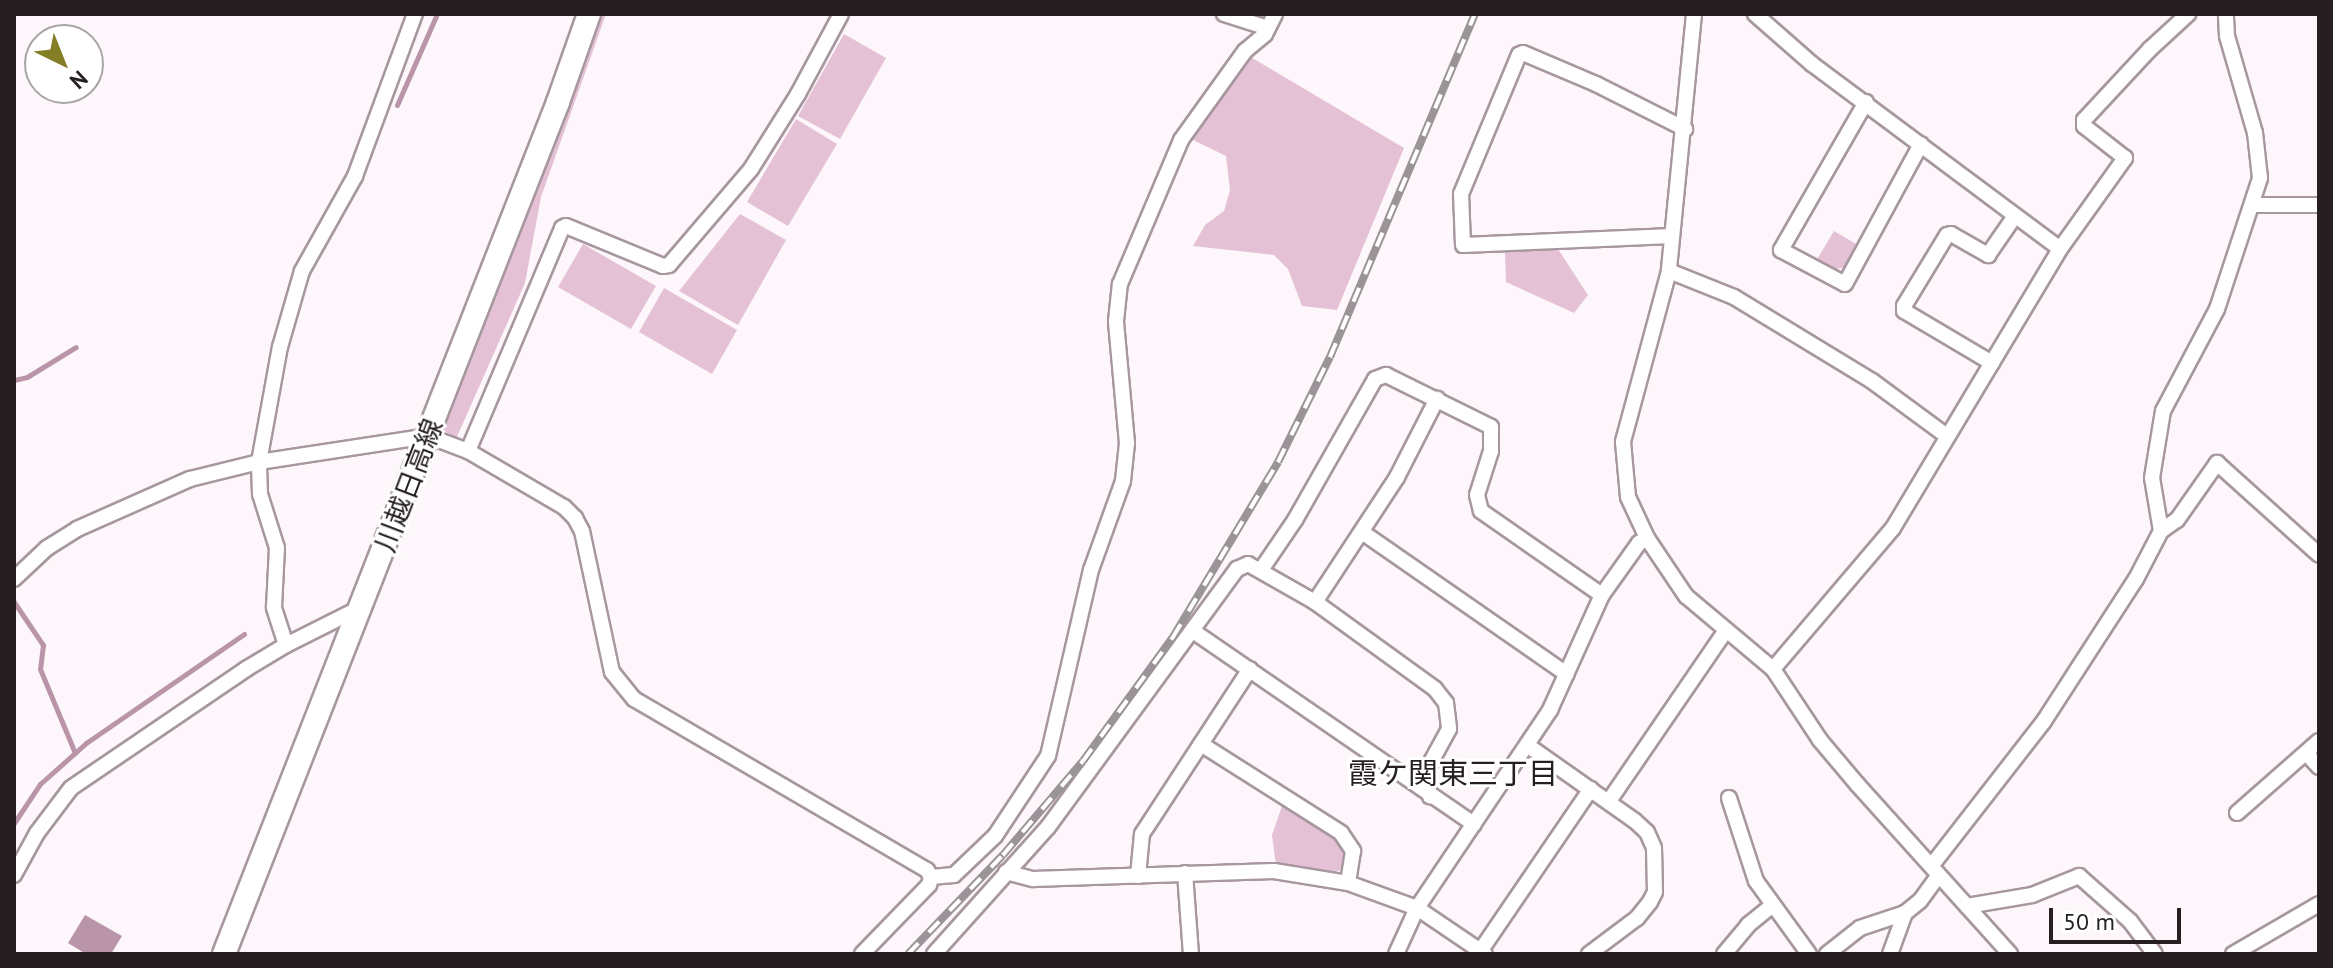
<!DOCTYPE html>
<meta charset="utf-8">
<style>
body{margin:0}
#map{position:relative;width:2333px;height:968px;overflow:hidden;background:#fdf6fa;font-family:"PT Sans","Noto Sans JP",sans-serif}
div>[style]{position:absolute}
.green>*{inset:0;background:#e4c1d4}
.water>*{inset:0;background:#ba95a9}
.stream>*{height:5px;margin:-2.5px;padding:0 2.5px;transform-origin:2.5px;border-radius:2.5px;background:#ba95a9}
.roads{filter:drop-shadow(2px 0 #a7979f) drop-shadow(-2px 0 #a7979f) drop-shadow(0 2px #a7979f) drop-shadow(0 -2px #a7979f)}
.street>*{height:14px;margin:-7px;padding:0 7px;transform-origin:7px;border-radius:7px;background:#fff}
.primary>*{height:22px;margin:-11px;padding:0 11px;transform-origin:11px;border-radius:11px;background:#fff}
.rail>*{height:8px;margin-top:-4px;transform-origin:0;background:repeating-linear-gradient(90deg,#fff 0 15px,#9a9397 0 30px);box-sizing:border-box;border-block:2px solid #9a9397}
span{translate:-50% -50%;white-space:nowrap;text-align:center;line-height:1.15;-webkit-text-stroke:6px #fff;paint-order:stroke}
.street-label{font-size:28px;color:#251f22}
.neighbourhood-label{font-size:30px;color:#251f22}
.frame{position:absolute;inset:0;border:16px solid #251f22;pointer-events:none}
.north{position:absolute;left:24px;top:24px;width:80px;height:80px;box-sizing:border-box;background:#fff;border:2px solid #a8a5a7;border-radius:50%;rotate:137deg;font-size:22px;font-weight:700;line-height:32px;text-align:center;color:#251f22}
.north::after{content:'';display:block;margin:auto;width:28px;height:36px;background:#847e26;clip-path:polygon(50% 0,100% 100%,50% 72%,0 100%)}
.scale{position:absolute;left:2049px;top:908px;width:132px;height:36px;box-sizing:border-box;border:4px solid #251f22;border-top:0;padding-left:10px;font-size:24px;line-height:28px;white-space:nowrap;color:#251f22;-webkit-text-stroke:6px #fff;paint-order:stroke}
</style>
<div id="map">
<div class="green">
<i style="clip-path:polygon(599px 14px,606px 14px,541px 197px,525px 283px,456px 439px,441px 428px)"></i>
<i style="clip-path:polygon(844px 34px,886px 58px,840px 139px,798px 116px)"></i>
<i style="clip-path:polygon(1249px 56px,1404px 148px,1337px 310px,1302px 306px,1288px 269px,1274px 255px,1193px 246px,1205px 225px,1224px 211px,1230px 190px,1226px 156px,1189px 138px)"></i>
<i style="clip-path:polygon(796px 119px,837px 144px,788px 226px,747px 202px)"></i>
<i style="clip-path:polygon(740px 214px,786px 240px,738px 325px,679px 291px)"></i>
<i style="clip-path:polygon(1834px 231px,1858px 245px,1845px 268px,1830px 269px,1816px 261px)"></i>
<i style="clip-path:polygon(583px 244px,656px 286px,631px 329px,558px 287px)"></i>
<i style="clip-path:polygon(1558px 249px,1588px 295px,1574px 313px,1506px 282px,1505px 252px)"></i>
<i style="clip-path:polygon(664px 288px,737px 330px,712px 374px,639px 332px)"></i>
<i style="clip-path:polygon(1283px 803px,1341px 843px,1347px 862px,1342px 869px,1334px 873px,1276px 866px,1272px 835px)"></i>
</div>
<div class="water">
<i style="clip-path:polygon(85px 915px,122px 936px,111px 954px,86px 954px,68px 943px)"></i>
</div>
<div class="stream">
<i style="left:397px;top:105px;width:99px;rotate:-66.3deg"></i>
<i style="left:14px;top:380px;width:13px;rotate:-13deg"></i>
<i style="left:27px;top:377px;width:57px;rotate:-31.5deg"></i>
<i style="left:14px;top:602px;width:52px;rotate:56deg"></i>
<i style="left:43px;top:645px;width:24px;rotate:97deg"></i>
<i style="left:40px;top:669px;width:91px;rotate:67.4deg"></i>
<i style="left:14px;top:823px;width:47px;rotate:-56.3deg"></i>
<i style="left:40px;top:784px;width:62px;rotate:-41.7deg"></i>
<i style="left:86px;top:743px;width:192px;rotate:-34.6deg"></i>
</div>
<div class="roads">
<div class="street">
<i style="left:1224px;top:14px;width:46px;rotate:17.7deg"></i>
<i style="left:1694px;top:14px;width:258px;rotate:95.6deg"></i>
<i style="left:1669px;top:271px;width:177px;rotate:105.1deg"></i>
<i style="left:1623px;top:442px;width:55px;rotate:84.8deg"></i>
<i style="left:1628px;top:497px;width:45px;rotate:65.1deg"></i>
<i style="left:1647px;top:538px;width:70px;rotate:56.1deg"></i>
<i style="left:1686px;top:596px;width:114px;rotate:40deg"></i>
<i style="left:1773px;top:669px;width:85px;rotate:56.5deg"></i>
<i style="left:1820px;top:740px;width:57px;rotate:49.9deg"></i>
<i style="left:1857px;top:784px;width:229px;rotate:48deg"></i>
<i style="left:1755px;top:14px;width:76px;rotate:41.3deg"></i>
<i style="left:1812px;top:64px;width:309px;rotate:36.7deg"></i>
<i style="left:2060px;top:249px;width:112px;rotate:-54.5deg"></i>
<i style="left:2125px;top:158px;width:52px;rotate:-142deg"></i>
<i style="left:2084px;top:126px;width:6px;rotate:-90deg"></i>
<i style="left:2084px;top:120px;width:97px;rotate:-47.1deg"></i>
<i style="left:2150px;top:49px;width:52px;rotate:-42.6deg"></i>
<i style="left:1866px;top:102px;width:171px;rotate:119.9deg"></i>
<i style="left:1781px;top:250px;width:72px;rotate:28deg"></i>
<i style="left:1845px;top:284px;width:159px;rotate:-61.5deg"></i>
<i style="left:2252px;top:205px;width:67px"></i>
<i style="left:1672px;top:236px;width:209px;rotate:177.5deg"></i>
<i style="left:1463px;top:245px;width:51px;rotate:-92.2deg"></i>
<i style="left:1461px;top:194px;width:151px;rotate:-67.4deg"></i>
<i style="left:1519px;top:55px;width:4px;rotate:-27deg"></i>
<i style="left:1523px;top:53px;width:79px;rotate:23deg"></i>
<i style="left:1596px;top:84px;width:100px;rotate:26.8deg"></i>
<i style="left:1669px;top:271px;width:70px;rotate:21.8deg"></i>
<i style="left:1734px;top:297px;width:162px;rotate:31.3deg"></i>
<i style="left:1872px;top:381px;width:93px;rotate:36.3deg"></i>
<i style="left:1992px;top:363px;width:102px;rotate:-149.4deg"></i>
<i style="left:1904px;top:311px;width:5px;rotate:-90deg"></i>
<i style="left:1904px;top:306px;width:83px;rotate:-58.8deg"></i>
<i style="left:1947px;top:235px;width:4px;rotate:-14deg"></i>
<i style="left:1951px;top:234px;width:43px;rotate:29.6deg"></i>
<i style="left:1988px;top:255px;width:47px;rotate:-55.3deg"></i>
<i style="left:468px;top:451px;width:242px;rotate:-67.1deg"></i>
<i style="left:562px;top:228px;width:4px;rotate:-27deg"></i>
<i style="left:566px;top:226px;width:105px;rotate:22.4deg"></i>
<i style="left:663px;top:266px;width:6px;rotate:-9deg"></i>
<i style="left:669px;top:265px;width:126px;rotate:-49.5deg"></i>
<i style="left:751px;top:169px;width:89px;rotate:-57.9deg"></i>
<i style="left:798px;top:94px;width:91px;rotate:-61.7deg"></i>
<i style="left:2161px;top:531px;width:54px;rotate:-99.6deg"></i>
<i style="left:2152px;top:478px;width:68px;rotate:-80.7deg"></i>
<i style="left:2163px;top:411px;width:115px;rotate:-62.1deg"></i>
<i style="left:2217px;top:309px;width:138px;rotate:-71.8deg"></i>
<i style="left:2260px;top:178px;width:45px;rotate:-96.3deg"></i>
<i style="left:2255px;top:133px;width:101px;rotate:-106.1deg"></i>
<i style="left:2227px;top:36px;width:22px;rotate:-93deg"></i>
<i style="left:1362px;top:532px;width:249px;rotate:34.8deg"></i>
<i style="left:1261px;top:570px;width:60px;rotate:-55.8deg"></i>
<i style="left:1295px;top:520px;width:162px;rotate:-60.4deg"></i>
<i style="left:1375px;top:379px;width:12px;rotate:-20deg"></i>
<i style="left:1386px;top:375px;width:117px;rotate:26.3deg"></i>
<i style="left:1491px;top:427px;width:24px;rotate:90deg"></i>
<i style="left:1491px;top:451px;width:46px;rotate:107.7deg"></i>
<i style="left:1477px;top:495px;width:16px;rotate:76deg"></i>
<i style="left:1481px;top:511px;width:147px;rotate:34.8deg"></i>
<i style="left:14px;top:579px;width:45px;rotate:-43.2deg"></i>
<i style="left:47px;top:548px;width:36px;rotate:-32deg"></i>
<i style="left:77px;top:529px;width:124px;rotate:-23.9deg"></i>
<i style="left:190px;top:479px;width:71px;rotate:-13.8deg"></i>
<i style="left:259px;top:462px;width:171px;rotate:-8.7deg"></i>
<i style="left:428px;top:436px;width:43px;rotate:20.6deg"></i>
<i style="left:468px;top:451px;width:111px;rotate:30.3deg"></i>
<i style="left:564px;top:507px;width:16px;rotate:45deg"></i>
<i style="left:575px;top:518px;width:15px;rotate:62deg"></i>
<i style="left:582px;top:531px;width:144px;rotate:78deg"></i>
<i style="left:612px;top:672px;width:35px;rotate:51deg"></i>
<i style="left:634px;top:699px;width:339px;rotate:30.3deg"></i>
<i style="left:927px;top:870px;width:8px;rotate:60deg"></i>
<i style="left:931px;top:877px;width:8px;rotate:104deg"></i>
<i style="left:929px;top:885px;width:96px;rotate:134.2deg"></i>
<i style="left:1315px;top:602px;width:149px;rotate:-56.7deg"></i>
<i style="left:1397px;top:477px;width:88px;rotate:-62.9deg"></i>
<i style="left:1193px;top:631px;width:341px;rotate:34.5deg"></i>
<i style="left:286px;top:645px;width:40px;rotate:-108deg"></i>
<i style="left:274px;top:607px;width:59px;rotate:-87.1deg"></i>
<i style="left:277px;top:548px;width:57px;rotate:-107.5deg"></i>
<i style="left:260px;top:494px;width:32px;rotate:-92deg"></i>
<i style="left:259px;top:462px;width:117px;rotate:-79.7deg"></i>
<i style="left:280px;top:347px;width:79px;rotate:-73.9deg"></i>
<i style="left:302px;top:271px;width:109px;rotate:-60.8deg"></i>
<i style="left:355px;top:176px;width:173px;rotate:-69.7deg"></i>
<i style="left:1773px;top:669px;width:185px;rotate:-49.6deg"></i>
<i style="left:1893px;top:528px;width:325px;rotate:-59.1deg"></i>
<i style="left:1201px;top:744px;width:166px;rotate:32.4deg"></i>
<i style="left:1341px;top:833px;width:22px;rotate:56deg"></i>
<i style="left:1353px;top:851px;width:32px;rotate:99deg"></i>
<i style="left:1527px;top:745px;width:132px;rotate:35.1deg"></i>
<i style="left:1635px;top:821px;width:16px;rotate:43deg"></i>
<i style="left:1647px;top:832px;width:17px;rotate:66deg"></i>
<i style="left:1654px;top:848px;width:44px;rotate:88.7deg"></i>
<i style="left:1655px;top:892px;width:11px;rotate:117deg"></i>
<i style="left:1650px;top:902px;width:21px;rotate:129deg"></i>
<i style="left:1637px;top:918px;width:60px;rotate:143.1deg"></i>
<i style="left:2306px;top:753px;width:19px;rotate:47deg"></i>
<i style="left:1729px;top:798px;width:87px;rotate:72deg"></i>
<i style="left:1756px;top:881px;width:90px;rotate:54deg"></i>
<i style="left:1609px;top:801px;width:207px;rotate:-55.6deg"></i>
<i style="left:2237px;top:813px;width:109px;rotate:-41.3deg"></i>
<i style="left:1932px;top:865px;width:182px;rotate:-52.1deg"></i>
<i style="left:2044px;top:721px;width:169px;rotate:-57.1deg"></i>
<i style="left:2136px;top:579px;width:54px;rotate:-62.5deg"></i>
<i style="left:2161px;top:531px;width:19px;rotate:-35deg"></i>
<i style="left:2177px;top:520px;width:70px;rotate:-54.9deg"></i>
<i style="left:2217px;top:463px;width:137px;rotate:42deg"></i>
<i style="left:1006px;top:872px;width:28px;rotate:15deg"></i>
<i style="left:1033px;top:879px;width:241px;rotate:-1.9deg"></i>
<i style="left:1274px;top:871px;width:75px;rotate:9.2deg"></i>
<i style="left:1348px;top:883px;width:73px;rotate:19.9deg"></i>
<i style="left:1417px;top:908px;width:82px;rotate:34.1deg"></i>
<i style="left:1185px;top:873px;width:81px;rotate:85.8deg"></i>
<i style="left:14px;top:875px;width:48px;rotate:-61.3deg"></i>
<i style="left:37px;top:833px;width:56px;rotate:-52.9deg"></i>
<i style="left:71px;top:788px;width:212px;rotate:-34.2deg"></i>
<i style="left:246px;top:669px;width:47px;rotate:-31deg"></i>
<i style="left:286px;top:645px;width:83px;rotate:-26.6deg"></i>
<i style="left:1138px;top:876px;width:42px;rotate:-84.6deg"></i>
<i style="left:1142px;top:834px;width:197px;rotate:-56.8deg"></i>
<i style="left:931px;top:877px;width:23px;rotate:-5deg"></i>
<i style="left:954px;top:875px;width:57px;rotate:-43.6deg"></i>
<i style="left:995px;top:836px;width:96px;rotate:-56.5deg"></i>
<i style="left:1048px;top:756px;width:191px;rotate:-77deg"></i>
<i style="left:1091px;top:570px;width:95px;rotate:-70.2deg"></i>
<i style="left:1123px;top:481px;width:38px;rotate:-84deg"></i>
<i style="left:1127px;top:443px;width:122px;rotate:-95.2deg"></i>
<i style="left:1116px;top:321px;width:37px;rotate:-84deg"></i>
<i style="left:1120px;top:284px;width:156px;rotate:-67deg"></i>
<i style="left:1181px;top:140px;width:110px;rotate:-54.3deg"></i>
<i style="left:1245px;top:51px;width:26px;rotate:-40deg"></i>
<i style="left:1265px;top:34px;width:22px;rotate:-63deg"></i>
<i style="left:1967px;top:906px;width:66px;rotate:-9.6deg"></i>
<i style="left:2032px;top:895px;width:51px;rotate:-22deg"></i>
<i style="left:2079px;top:876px;width:68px;rotate:41.4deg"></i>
<i style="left:2130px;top:921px;width:41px;rotate:52.9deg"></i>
<i style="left:1481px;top:950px;width:195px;rotate:-55.7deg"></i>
<i style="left:934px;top:954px;width:171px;rotate:-48.1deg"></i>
<i style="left:1048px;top:827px;width:320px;rotate:-53.8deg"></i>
<i style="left:1237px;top:569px;width:12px;rotate:-24deg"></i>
<i style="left:1248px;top:564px;width:77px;rotate:29.6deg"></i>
<i style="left:1315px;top:602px;width:148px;rotate:35.9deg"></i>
<i style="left:1435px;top:689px;width:18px;rotate:52deg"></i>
<i style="left:1446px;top:703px;width:26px;rotate:83deg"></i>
<i style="left:1449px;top:729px;width:50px;rotate:118.6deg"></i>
<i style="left:1425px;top:773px;width:24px;rotate:78deg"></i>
<i style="left:1396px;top:954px;width:51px;rotate:-65.5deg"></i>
<i style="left:1417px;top:908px;width:239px;rotate:-56.1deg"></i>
<i style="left:1550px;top:710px;width:126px;rotate:-65.7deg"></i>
<i style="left:1602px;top:595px;width:64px;rotate:-54.6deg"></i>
<i style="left:1639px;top:543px;width:9px;rotate:-32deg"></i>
<i style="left:1724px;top:954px;width:38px;rotate:-50deg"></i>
<i style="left:1748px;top:925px;width:32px;rotate:-39deg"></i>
<i style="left:1827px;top:954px;width:42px;rotate:-38.2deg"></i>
<i style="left:1860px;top:928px;width:47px;rotate:-18.4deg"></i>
<i style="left:1890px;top:954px;width:44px;rotate:-69.9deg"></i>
<i style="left:1905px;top:913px;width:19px;rotate:-39deg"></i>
<i style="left:1920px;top:901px;width:31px;rotate:-54deg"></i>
<i style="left:2233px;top:954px;width:99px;rotate:-30.2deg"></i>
</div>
<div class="primary">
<i style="left:224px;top:954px;width:915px;rotate:-68.59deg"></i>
<i style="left:558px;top:102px;width:93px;rotate:-70.6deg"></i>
</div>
</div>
<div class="rail">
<i style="left:908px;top:954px;width:137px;rotate:-46.2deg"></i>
<i style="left:1003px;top:855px;width:123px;rotate:-49.6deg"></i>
<i style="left:1083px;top:761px;width:153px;rotate:-54deg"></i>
<i style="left:1173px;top:637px;width:204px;rotate:-59deg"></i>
<i style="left:1278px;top:462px;width:117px;rotate:-63.7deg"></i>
<i style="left:1330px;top:357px;width:372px;rotate:-67.1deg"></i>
</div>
<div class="street-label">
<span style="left:409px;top:485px;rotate:-69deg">川越日高線</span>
</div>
<div class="neighbourhood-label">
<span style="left:1453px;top:773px">霞ケ関東三丁目</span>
</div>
<div class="frame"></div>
<div class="north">N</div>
<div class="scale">50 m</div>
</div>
